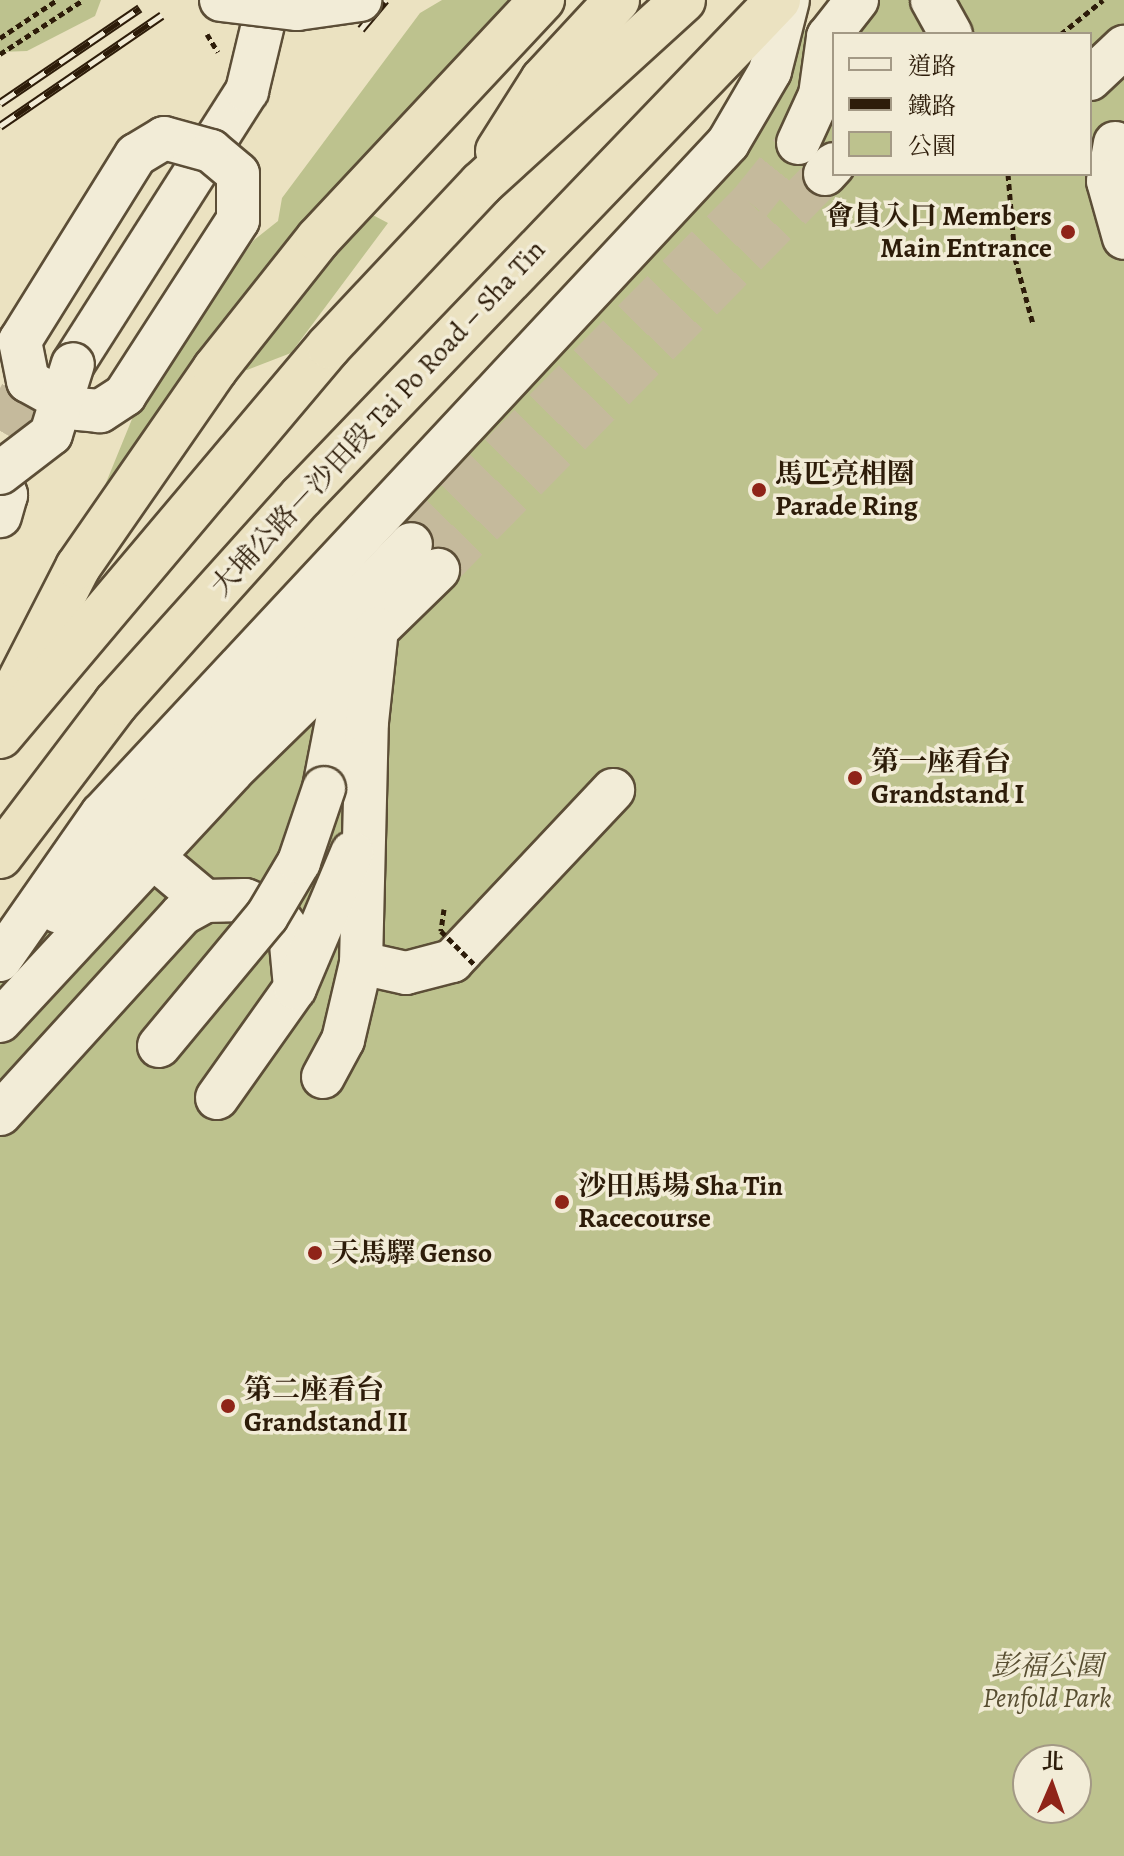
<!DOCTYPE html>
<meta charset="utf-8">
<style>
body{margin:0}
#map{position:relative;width:1124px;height:1856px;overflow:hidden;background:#ebe2c1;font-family:Alegreya,"Noto Serif TC",serif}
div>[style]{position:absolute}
.green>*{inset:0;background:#bdc28e}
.minor-tunnel>*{height:42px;margin-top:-21px;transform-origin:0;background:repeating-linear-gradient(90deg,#c5ba9c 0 42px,transparent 0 63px)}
.path>*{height:5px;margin-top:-2.5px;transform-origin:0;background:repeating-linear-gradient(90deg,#2d1c09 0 6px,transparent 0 10px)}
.roads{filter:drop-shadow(2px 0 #5c4e37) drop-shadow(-2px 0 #5c4e37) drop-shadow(0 2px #5c4e37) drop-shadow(0 -2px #5c4e37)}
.minor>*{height:42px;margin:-21px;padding:0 21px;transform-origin:21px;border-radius:21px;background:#f2ecd7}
.highway>*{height:44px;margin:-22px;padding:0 22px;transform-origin:22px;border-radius:22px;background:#ebe2c1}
.rail>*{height:9px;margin-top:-4.5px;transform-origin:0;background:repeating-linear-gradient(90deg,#f2ecd7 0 18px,#2d1c09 0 36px);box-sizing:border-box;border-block:2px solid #2d1c09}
.path-bridge>*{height:5px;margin-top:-2.5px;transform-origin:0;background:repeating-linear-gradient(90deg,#2d1c09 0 6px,transparent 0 10px)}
.bridges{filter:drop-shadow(2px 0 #5c4e37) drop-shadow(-2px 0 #5c4e37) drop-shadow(0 2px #5c4e37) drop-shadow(0 -2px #5c4e37)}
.minor-bridge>*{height:42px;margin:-21px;padding:0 21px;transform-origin:21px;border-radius:21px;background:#f2ecd7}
.dots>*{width:22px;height:22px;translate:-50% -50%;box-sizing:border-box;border:4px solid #f2ecd7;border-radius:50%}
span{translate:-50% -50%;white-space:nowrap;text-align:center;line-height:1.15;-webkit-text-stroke:7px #f2ecd7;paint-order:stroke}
.poi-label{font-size:28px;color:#2d1c09;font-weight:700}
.right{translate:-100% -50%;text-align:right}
.left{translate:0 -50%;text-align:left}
.street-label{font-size:28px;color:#2d1c09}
.park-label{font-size:28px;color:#584e31;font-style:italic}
.legend{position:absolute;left:832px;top:32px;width:260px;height:144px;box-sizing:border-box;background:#f2ecd7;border:2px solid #a39985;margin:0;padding:10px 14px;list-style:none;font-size:24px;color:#2d1c09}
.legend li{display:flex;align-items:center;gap:16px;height:40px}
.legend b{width:40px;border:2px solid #a39985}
.north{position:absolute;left:1012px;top:1744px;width:80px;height:80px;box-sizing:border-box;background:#f2ecd7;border:2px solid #a39985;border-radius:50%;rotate:2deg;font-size:22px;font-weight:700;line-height:32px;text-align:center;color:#2d1c09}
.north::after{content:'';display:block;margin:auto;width:28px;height:36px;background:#8f2418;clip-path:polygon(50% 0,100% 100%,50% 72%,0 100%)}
</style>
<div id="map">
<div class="green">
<i style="clip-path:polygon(0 0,101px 0,95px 16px,27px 51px,0 52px)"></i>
<i style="clip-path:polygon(442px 0,520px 0,348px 202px,388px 223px,291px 353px,247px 370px,215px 368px,116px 498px,101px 495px,141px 397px,254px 240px,278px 221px,282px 198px,420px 13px)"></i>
<i style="clip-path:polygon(evenodd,833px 0,1124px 0,1124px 1856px,0 1856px,0 921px,88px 800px,833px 0,834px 34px,1090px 34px,1090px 174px,834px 174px,834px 34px,833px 0,1028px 1760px,1076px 1760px,1076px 1808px,1028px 1808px,1028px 1760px)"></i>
</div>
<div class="minor-tunnel">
<i style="left:0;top:431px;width:57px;rotate:-60.8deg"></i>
<i style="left:411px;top:544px;width:481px;rotate:-45.2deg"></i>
<i style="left:750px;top:203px;width:77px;rotate:-51.3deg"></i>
<i style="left:438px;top:570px;width:554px;rotate:-45.66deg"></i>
</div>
<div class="path">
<i style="left:207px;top:34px;width:21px;rotate:59deg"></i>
<i style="left:1061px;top:34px;width:54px;rotate:-39deg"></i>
<i style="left:0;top:38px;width:69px;rotate:-33.7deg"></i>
<i style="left:0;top:54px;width:99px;rotate:-33deg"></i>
<i style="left:1008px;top:174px;width:84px;rotate:85.2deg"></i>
<i style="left:1015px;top:258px;width:68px;rotate:74.7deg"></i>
</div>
<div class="roads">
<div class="minor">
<i style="left:932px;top:0;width:39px;rotate:61deg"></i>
<i style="left:1090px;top:79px;width:47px;rotate:-43.3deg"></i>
<i style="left:798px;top:143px;width:53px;rotate:-65.4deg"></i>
<i style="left:820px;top:95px;width:59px;rotate:-82.1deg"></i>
<i style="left:828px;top:37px;width:47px;rotate:-51.9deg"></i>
<i style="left:1115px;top:143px;width:39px;rotate:100deg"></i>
<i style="left:1108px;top:181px;width:59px;rotate:74.3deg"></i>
<i style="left:825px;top:174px;width:13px;rotate:-48deg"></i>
<i style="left:73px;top:364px;width:324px;rotate:-57.5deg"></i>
<i style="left:247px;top:91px;width:85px;rotate:-76.5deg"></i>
<i style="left:0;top:479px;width:17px;rotate:69deg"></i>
<i style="left:6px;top:495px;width:22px;rotate:106deg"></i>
<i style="left:324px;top:788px;width:110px;rotate:-79deg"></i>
<i style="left:155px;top:859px;width:65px;rotate:40deg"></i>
<i style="left:205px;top:901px;width:40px;rotate:-1.4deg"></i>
<i style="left:245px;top:900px;width:32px;rotate:22deg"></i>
<i style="left:275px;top:912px;width:26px;rotate:54deg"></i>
<i style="left:290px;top:933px;width:54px;rotate:84.7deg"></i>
<i style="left:59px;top:912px;width:509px;rotate:-46.27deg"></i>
<i style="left:0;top:960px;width:178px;rotate:-55.1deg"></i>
<i style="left:102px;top:814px;width:918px;rotate:-46.99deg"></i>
<i style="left:728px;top:143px;width:83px;rotate:-59.7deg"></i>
<i style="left:770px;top:71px;width:73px;rotate:-75.8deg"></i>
<i style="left:361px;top:963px;width:46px;rotate:12.5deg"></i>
<i style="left:406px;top:973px;width:48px;rotate:-14.6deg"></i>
<i style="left:452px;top:961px;width:235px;rotate:-46.7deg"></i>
<i style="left:0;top:1021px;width:341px;rotate:-47.1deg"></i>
<i style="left:232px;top:771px;width:288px;rotate:-44.3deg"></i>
<i style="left:323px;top:1077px;width:42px;rotate:-61.6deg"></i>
<i style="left:343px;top:1040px;width:79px;rotate:-76.8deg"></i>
<i style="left:361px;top:963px;width:241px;rotate:-88.6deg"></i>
<i style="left:367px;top:722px;width:94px;rotate:-83.9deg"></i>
<i style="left:217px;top:1098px;width:135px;rotate:-54.7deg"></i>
<i style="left:295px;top:988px;width:147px;rotate:-67.1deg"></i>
<i style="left:0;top:1114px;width:270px;rotate:-47.7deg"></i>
<i style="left:182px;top:914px;width:26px;rotate:-29deg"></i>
</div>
<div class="highway">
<i style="left:498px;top:151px;width:84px;rotate:-57.6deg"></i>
<i style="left:543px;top:80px;width:109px;rotate:-47.2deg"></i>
<i style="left:13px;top:694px;width:143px;rotate:-62.9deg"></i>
<i style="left:78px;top:567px;width:241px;rotate:-55.3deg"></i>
<i style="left:215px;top:369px;width:166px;rotate:-51.6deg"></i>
<i style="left:318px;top:239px;width:328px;rotate:-46.9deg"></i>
<i style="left:0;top:736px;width:510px;rotate:-49.85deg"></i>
<i style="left:329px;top:346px;width:222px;rotate:-46.8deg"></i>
<i style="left:481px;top:184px;width:273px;rotate:-42.3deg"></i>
<i style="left:0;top:856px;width:192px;rotate:-52.8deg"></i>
<i style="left:116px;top:703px;width:277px;rotate:-48.1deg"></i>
<i style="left:301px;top:497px;width:689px;rotate:-46.18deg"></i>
</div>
</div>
<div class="rail">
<i style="left:361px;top:29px;width:38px;rotate:-50deg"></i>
<i style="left:0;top:103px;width:169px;rotate:-34.2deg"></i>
<i style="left:0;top:126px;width:196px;rotate:-34.4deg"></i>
</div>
<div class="path-bridge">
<i style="left:444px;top:909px;width:22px;rotate:98deg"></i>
<i style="left:441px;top:931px;width:48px;rotate:45deg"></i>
</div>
<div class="bridges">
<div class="minor-bridge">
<i style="left:221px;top:0;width:77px;rotate:6.8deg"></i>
<i style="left:297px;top:9px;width:64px;rotate:-8.1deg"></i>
<i style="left:164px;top:138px;width:49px;rotate:15.5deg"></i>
<i style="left:211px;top:151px;width:35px;rotate:40deg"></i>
<i style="left:238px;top:174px;width:46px;rotate:90deg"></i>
<i style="left:238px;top:220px;width:208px;rotate:122.9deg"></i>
<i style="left:125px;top:395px;width:30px;rotate:147deg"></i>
<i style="left:100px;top:411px;width:21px;rotate:-175deg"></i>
<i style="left:79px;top:409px;width:58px;rotate:-151.2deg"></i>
<i style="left:28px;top:381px;width:41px;rotate:-101.3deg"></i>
<i style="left:20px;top:341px;width:219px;rotate:-58.1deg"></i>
<i style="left:136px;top:155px;width:33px;rotate:-31deg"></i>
<i style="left:0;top:473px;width:64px;rotate:-37.4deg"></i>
<i style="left:51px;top:434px;width:73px;rotate:-72.6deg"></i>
<i style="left:159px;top:1046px;width:169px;rotate:-50.3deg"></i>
<i style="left:267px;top:916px;width:63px;rotate:-59.3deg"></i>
<i style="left:299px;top:862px;width:78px;rotate:-71.3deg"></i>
</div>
</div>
<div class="dots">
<i style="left:1068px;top:232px;background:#8f2418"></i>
<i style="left:759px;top:490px;background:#8f2418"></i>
<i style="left:855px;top:778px;background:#8f2418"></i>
<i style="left:562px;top:1202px;background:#8f2418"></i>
<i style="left:315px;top:1253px;background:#8f2418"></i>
<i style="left:228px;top:1406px;background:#8f2418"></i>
</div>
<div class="poi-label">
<span class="right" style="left:1052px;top:232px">會員入口 Members<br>Main Entrance</span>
<span class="left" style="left:775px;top:490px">馬匹亮相圈<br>Parade Ring</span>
<span class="left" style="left:871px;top:778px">第一座看台<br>Grandstand I</span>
<span class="left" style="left:578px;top:1202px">沙田馬場 Sha Tin<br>Racecourse</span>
<span class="left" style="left:331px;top:1253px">天馬驛 Genso</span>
<span class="left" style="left:244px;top:1406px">第二座看台<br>Grandstand II</span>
</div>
<div class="street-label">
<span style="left:378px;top:418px;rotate:-47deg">大埔公路－沙田段 Tai Po Road – Sha Tin</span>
</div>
<div class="park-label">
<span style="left:1047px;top:1682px">彭福公園<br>Penfold Park</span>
</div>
<ul class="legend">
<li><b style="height:10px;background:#f2ecd7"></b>道路</li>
<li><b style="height:10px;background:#2d1c09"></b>鐵路</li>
<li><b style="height:22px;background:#bdc28e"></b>公園</li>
</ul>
<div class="north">北</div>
</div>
